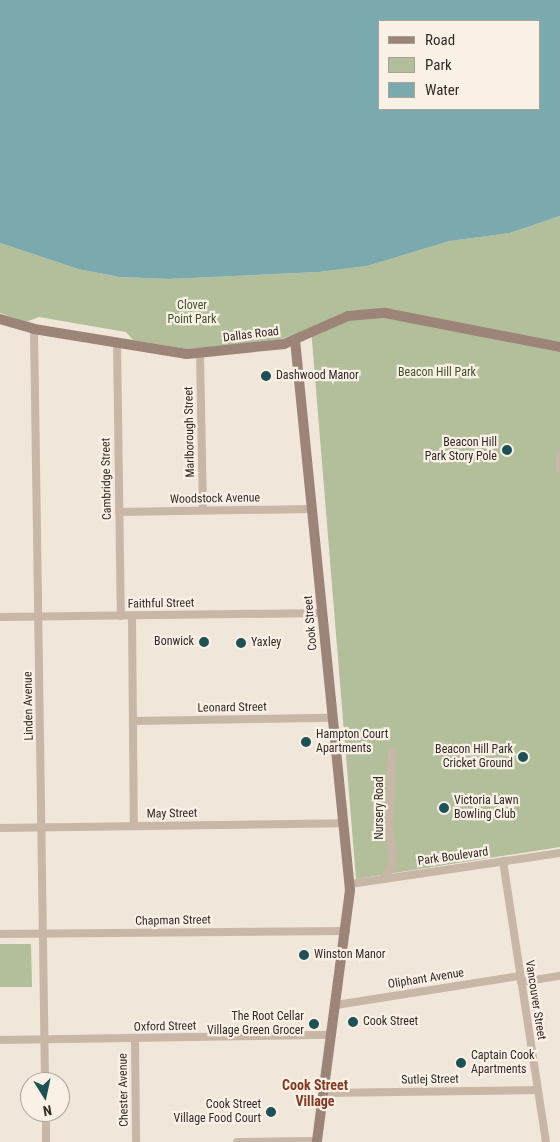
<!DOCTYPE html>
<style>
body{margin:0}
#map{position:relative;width:560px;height:1142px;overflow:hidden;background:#f1e6da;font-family:"Roboto Condensed",sans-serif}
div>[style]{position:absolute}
.green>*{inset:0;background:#b2bf9a}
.water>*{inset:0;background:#7aaaad}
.street>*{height:8px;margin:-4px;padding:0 4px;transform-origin:4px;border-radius:4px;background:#c8b6a6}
.secondary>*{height:10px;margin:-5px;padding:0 5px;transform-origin:5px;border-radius:5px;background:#9c8578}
.dots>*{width:14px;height:14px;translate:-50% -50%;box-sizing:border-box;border:2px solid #f9f0e6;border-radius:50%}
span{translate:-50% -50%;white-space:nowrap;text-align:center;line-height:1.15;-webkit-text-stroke:4.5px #f9f0e6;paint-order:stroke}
.park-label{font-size:12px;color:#44522b}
.street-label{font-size:12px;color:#342b27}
.poi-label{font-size:12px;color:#342b27}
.left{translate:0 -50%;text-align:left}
.right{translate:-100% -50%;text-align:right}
.neighbourhood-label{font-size:14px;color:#813922;font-weight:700}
.legend{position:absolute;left:378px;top:20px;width:162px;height:90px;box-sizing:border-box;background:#f9f0e6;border:1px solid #aaa19a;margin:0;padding:6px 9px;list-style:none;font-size:15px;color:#342b27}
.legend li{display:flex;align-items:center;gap:10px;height:25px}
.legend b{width:25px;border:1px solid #aaa19a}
.north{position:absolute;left:20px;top:1072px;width:50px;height:50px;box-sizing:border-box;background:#f9f0e6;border:1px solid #aaa19a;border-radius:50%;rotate:170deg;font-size:14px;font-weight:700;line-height:20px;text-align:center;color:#342b27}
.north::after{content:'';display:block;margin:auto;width:18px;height:22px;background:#1e5155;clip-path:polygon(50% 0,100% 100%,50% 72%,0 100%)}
</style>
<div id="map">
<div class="green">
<i style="clip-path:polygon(560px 216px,560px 847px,356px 879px,311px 328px,276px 341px,187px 349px,133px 340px,126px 332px,39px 317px,26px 322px,0 313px,0 243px,78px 269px,119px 277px,169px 279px,319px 272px,367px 266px,450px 241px,510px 233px)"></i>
<i style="clip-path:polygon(0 944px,31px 944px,32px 987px,0 987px)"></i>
</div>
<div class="water">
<i style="clip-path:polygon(evenodd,0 0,560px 0,560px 216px,510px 233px,450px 241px,367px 266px,319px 272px,169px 279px,119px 277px,78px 269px,0 243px,0 0,379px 21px,539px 21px,539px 109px,379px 109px,379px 21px)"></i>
</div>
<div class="street">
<i style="left:34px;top:329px;width:753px;rotate:89.16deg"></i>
<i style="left:117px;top:343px;width:273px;rotate:89.2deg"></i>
<i style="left:200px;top:354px;width:156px;rotate:88.9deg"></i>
<i style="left:560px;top:454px;width:16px;rotate:90deg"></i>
<i style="left:119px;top:512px;width:193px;rotate:-0.9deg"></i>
<i style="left:132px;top:616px;width:210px;rotate:89.5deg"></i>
<i style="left:0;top:617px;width:322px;rotate:-0.7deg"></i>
<i style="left:133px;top:721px;width:199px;rotate:-0.9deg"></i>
<i style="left:0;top:828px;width:344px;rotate:-0.8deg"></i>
<i style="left:503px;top:861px;width:284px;rotate:81.3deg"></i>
<i style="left:383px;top:879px;width:18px;rotate:-56deg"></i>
<i style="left:393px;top:864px;width:36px;rotate:-96deg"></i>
<i style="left:389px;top:828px;width:76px;rotate:-87.7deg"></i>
<i style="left:350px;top:884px;width:212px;rotate:-8.4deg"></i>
<i style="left:0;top:934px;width:346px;rotate:-0.5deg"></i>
<i style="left:521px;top:982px;width:39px;rotate:-9deg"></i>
<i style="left:336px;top:1005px;width:186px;rotate:-9deg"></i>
<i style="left:135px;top:1039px;width:103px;rotate:89.4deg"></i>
<i style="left:0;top:1040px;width:331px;rotate:-0.9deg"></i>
<i style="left:323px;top:1093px;width:215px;rotate:-0.8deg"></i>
<i style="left:46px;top:1112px;width:30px;rotate:90deg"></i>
<i style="left:237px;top:1142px;width:80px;rotate:-0.7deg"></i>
</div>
<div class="secondary">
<i style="left:0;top:319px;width:35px;rotate:16deg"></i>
<i style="left:34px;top:329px;width:155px;rotate:9.3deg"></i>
<i style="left:187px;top:354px;width:98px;rotate:-5.9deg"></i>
<i style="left:284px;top:344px;width:70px;rotate:-23.6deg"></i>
<i style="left:348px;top:316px;width:37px;rotate:-5deg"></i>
<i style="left:385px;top:313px;width:178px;rotate:11deg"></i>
<i style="left:295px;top:340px;width:553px;rotate:84.29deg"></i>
<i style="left:350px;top:890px;width:254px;rotate:97.5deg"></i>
</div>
<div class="dots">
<i style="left:266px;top:376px;background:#1e5155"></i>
<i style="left:507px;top:450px;background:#1e5155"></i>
<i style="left:204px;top:642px;background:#1e5155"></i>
<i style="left:241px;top:643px;background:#1e5155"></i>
<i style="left:306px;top:742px;background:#1e5155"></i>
<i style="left:523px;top:757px;background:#1e5155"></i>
<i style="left:444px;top:808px;background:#1e5155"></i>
<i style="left:304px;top:955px;background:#1e5155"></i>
<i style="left:353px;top:1022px;background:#1e5155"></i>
<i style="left:314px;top:1024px;background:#1e5155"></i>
<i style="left:461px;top:1063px;background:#1e5155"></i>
<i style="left:271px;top:1112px;background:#1e5155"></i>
</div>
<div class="park-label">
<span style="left:192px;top:313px">Clover<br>Point Park</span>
<span style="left:437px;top:373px">Beacon Hill Park</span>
</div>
<div class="street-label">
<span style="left:251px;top:335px;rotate:-7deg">Dallas Road</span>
<span style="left:190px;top:432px;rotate:-91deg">Marlborough Street</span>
<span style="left:107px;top:479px;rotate:-91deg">Cambridge Street</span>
<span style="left:215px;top:499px;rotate:-1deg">Woodstock Avenue</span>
<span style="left:161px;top:604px;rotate:-1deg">Faithful Street</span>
<span style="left:311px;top:623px;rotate:-95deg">Cook Street</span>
<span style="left:29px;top:706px;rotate:-91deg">Linden Avenue</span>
<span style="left:232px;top:708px;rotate:-1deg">Leonard Street</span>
<span style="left:380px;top:808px;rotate:-90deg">Nursery Road</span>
<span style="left:172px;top:814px;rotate:-1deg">May Street</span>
<span style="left:453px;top:857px;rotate:-8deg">Park Boulevard</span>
<span style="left:173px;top:921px;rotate:-1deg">Chapman Street</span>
<span style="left:426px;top:979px;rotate:-9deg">Oliphant Avenue</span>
<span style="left:535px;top:1000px;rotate:81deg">Vancouver Street</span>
<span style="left:165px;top:1027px;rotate:-1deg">Oxford Street</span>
<span style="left:430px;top:1080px;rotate:-1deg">Sutlej Street</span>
<span style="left:124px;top:1090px;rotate:-91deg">Chester Avenue</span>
</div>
<div class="poi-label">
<span class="left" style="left:276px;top:376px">Dashwood Manor</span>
<span class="right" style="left:497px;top:450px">Beacon Hill<br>Park Story Pole</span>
<span class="right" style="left:194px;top:642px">Bonwick</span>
<span class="left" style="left:251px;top:643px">Yaxley</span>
<span class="left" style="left:316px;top:742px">Hampton Court<br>Apartments</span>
<span class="right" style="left:513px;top:757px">Beacon Hill Park<br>Cricket Ground</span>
<span class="left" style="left:454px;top:808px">Victoria Lawn<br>Bowling Club</span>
<span class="left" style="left:314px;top:955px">Winston Manor</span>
<span class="right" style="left:304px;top:1024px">The Root Cellar<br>Village Green Grocer</span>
<span class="left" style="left:363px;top:1022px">Cook Street</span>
<span class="left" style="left:471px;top:1063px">Captain Cook<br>Apartments</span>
<span class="right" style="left:261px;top:1112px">Cook Street<br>Village Food Court</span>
</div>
<div class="neighbourhood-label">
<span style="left:315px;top:1093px">Cook Street<br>Village</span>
</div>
<ul class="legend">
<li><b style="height:6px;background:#9c8578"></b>Road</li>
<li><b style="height:14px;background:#b2bf9a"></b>Park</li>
<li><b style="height:14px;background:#7aaaad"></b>Water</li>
</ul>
<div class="north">N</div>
</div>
